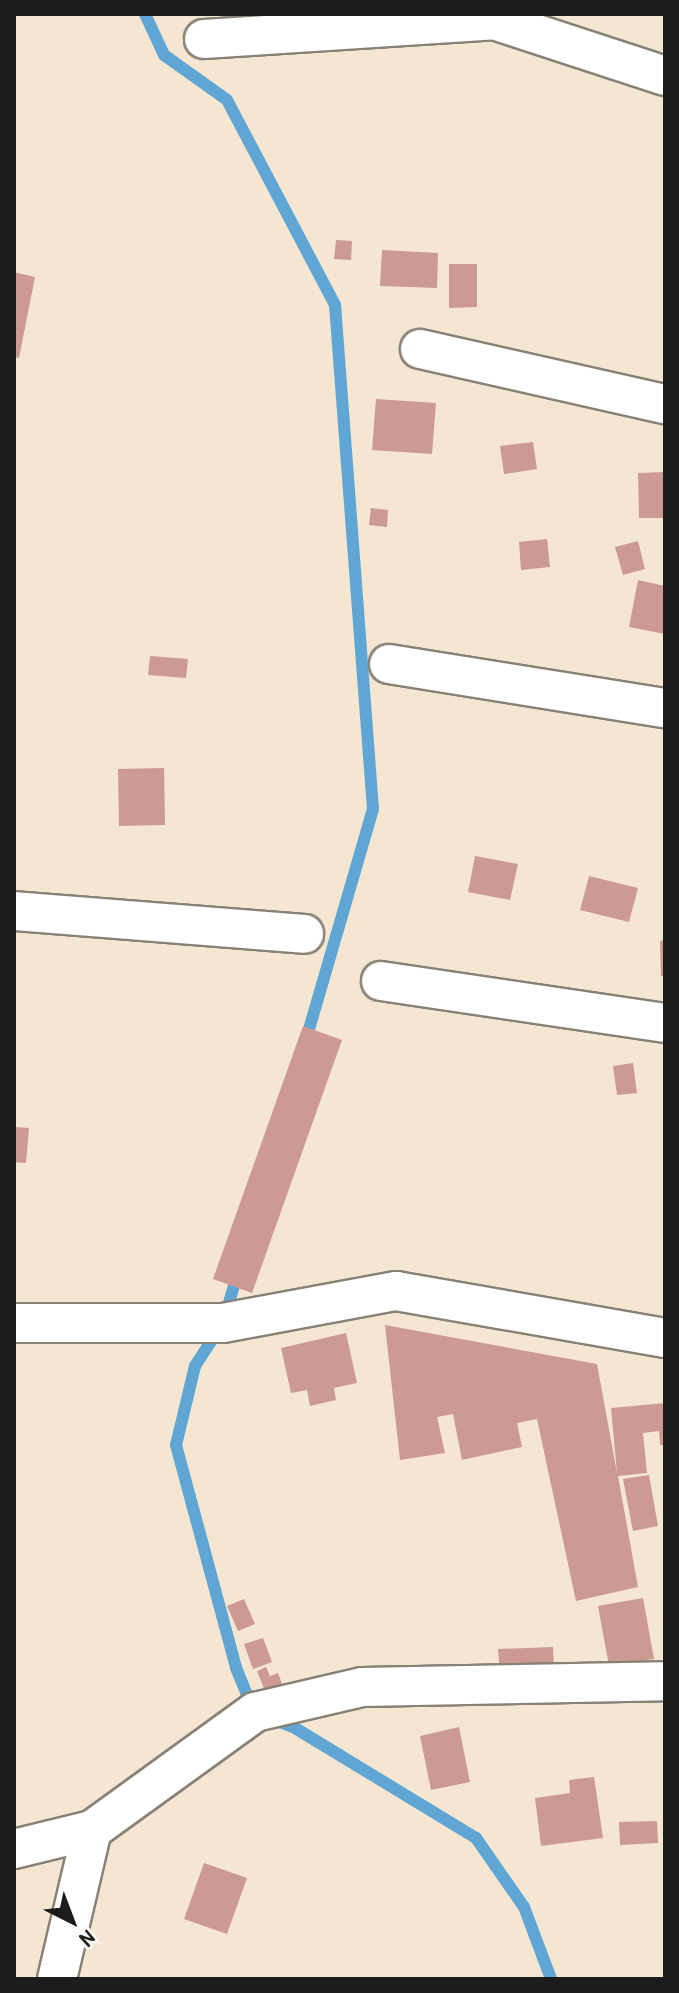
<!DOCTYPE html>
<style>
body{margin:0}
#map{position:relative;width:679px;height:1993px;overflow:hidden;background:#f4e6d1;font-family:"Patrick Hand",sans-serif}
div>[style]{position:absolute}
.stream>*{height:12px;margin:-6px;padding:0 6px;transform-origin:6px;border-radius:6px;background:#5fa6d5}
.building>*{inset:0;background:#cd9993}
.roads{filter:drop-shadow(2px 0 #888176) drop-shadow(-2px 0 #888176) drop-shadow(0 2px #888176) drop-shadow(0 -2px #888176)}
.minor>*{height:38px;margin:-19px;padding:0 19px;transform-origin:19px;border-radius:19px;background:#fff}
span{translate:-50% -50%;white-space:nowrap;text-align:center;line-height:1.15;-webkit-text-stroke:8px #f6f6f2;paint-order:stroke}
.frame{position:absolute;inset:0;border:16px solid #1c1c1c;pointer-events:none}
.north{position:absolute;left:32px;top:1881px;width:80px;height:80px;-webkit-text-stroke:6px #f6f6f2;paint-order:stroke;rotate:138deg;font-size:22px;font-weight:700;line-height:32px;text-align:center;color:#1c1c1c}
.north::after{content:'';display:block;margin:auto;width:28px;height:36px;background:#1c1c1c;clip-path:polygon(50% 0,100% 100%,50% 72%,0 100%)}
</style>
<div id="map">
<div class="stream">
<i style="left:145px;top:14px;width:45px;rotate:65.1deg"></i>
<i style="left:164px;top:55px;width:77px;rotate:35.5deg"></i>
<i style="left:227px;top:100px;width:232px;rotate:62.2deg"></i>
<i style="left:335px;top:305px;width:505px;rotate:85.69deg"></i>
<i style="left:373px;top:809px;width:244px;rotate:106.2deg"></i>
<i style="left:238px;top:1272px;width:53px;rotate:106.4deg"></i>
<i style="left:223px;top:1323px;width:51px;rotate:123.1deg"></i>
<i style="left:195px;top:1366px;width:81px;rotate:103.5deg"></i>
<i style="left:176px;top:1445px;width:231px;rotate:74.9deg"></i>
<i style="left:236px;top:1668px;width:44px;rotate:67.5deg"></i>
<i style="left:272px;top:1719px;width:25px;rotate:21deg"></i>
<i style="left:295px;top:1728px;width:212px;rotate:31.3deg"></i>
<i style="left:476px;top:1838px;width:84px;rotate:55.2deg"></i>
<i style="left:524px;top:1907px;width:77px;rotate:69.4deg"></i>
</div>
<div class="building">
<i style="clip-path:polygon(336px 240px,352px 241px,351px 260px,334px 259px)"></i>
<i style="clip-path:polygon(382px 250px,438px 253px,437px 288px,380px 286px)"></i>
<i style="clip-path:polygon(449px 264px,477px 264px,477px 307px,449px 308px)"></i>
<i style="clip-path:polygon(14px 272px,35px 277px,19px 358px,14px 357px)"></i>
<i style="clip-path:polygon(376px 399px,436px 403px,432px 454px,372px 450px)"></i>
<i style="clip-path:polygon(533px 442px,537px 469px,504px 474px,500px 446px)"></i>
<i style="clip-path:polygon(665px 472px,665px 518px,639px 518px,638px 473px)"></i>
<i style="clip-path:polygon(371px 508px,388px 510px,387px 527px,369px 525px)"></i>
<i style="clip-path:polygon(547px 539px,550px 567px,521px 570px,519px 542px)"></i>
<i style="clip-path:polygon(638px 541px,645px 569px,623px 575px,615px 547px)"></i>
<i style="clip-path:polygon(638px 580px,665px 586px,665px 634px,629px 627px)"></i>
<i style="clip-path:polygon(150px 656px,188px 659px,186px 678px,148px 675px)"></i>
<i style="clip-path:polygon(164px 768px,165px 825px,119px 826px,118px 769px)"></i>
<i style="clip-path:polygon(475px 856px,518px 864px,510px 900px,468px 892px)"></i>
<i style="clip-path:polygon(589px 876px,638px 888px,629px 922px,580px 910px)"></i>
<i style="clip-path:polygon(665px 940px,665px 976px,661px 976px,660px 941px)"></i>
<i style="clip-path:polygon(303px 1026px,342px 1040px,252px 1293px,213px 1279px)"></i>
<i style="clip-path:polygon(633px 1063px,637px 1093px,617px 1095px,613px 1066px)"></i>
<i style="clip-path:polygon(14px 1127px,29px 1128px,26px 1163px,14px 1162px)"></i>
<i style="clip-path:polygon(385px 1325px,597px 1364px,617px 1473px,611px 1408px,665px 1403px,665px 1445px,660px 1445px,659px 1431px,643px 1433px,647px 1473px,618px 1476px,638px 1587px,576px 1601px,537px 1419px,517px 1423px,522px 1447px,462px 1460px,453px 1414px,437px 1417px,445px 1453px,400px 1460px)"></i>
<i style="clip-path:polygon(346px 1333px,357px 1383px,334px 1388px,336px 1400px,310px 1406px,307px 1390px,291px 1393px,281px 1348px)"></i>
<i style="clip-path:polygon(649px 1475px,658px 1526px,633px 1531px,623px 1479px)"></i>
<i style="clip-path:polygon(643px 1598px,654px 1659px,609px 1666px,598px 1606px)"></i>
<i style="clip-path:polygon(244px 1599px,255px 1624px,238px 1631px,227px 1606px)"></i>
<i style="clip-path:polygon(263px 1638px,272px 1662px,253px 1669px,244px 1644px)"></i>
<i style="clip-path:polygon(553px 1647px,554px 1672px,500px 1674px,498px 1649px)"></i>
<i style="clip-path:polygon(266px 1667px,270px 1676px,278px 1673px,284px 1689px,267px 1696px,257px 1671px)"></i>
<i style="clip-path:polygon(459px 1727px,470px 1782px,431px 1790px,420px 1736px)"></i>
<i style="clip-path:polygon(594px 1777px,603px 1838px,541px 1846px,535px 1798px,570px 1793px,569px 1780px)"></i>
<i style="clip-path:polygon(657px 1821px,658px 1843px,620px 1845px,619px 1822px)"></i>
<i style="clip-path:polygon(204px 1863px,247px 1878px,227px 1934px,184px 1919px)"></i>
</div>
<div class="roads">
<div class="minor">
<i style="left:204px;top:39px;width:291px;rotate:-3.7deg"></i>
<i style="left:494px;top:20px;width:180px;rotate:18.1deg"></i>
<i style="left:420px;top:349px;width:251px;rotate:12.7deg"></i>
<i style="left:389px;top:664px;width:279px;rotate:9.1deg"></i>
<i style="left:14px;top:911px;width:291px;rotate:4.5deg"></i>
<i style="left:381px;top:981px;width:287px;rotate:8.4deg"></i>
<i style="left:14px;top:1323px;width:209px"></i>
<i style="left:223px;top:1323px;width:176px;rotate:-10.5deg"></i>
<i style="left:396px;top:1291px;width:273px;rotate:9.9deg"></i>
<i style="left:14px;top:1849px;width:80px;rotate:-13.7deg"></i>
<i style="left:57px;top:1979px;width:153px;rotate:-76.8deg"></i>
<i style="left:92px;top:1830px;width:201px;rotate:-35.9deg"></i>
<i style="left:255px;top:1712px;width:110px;rotate:-13.2deg"></i>
<i style="left:362px;top:1687px;width:303px;rotate:-1.1deg"></i>
</div>
</div>
<div class="frame"></div>
<div class="north">N</div>
</div>
